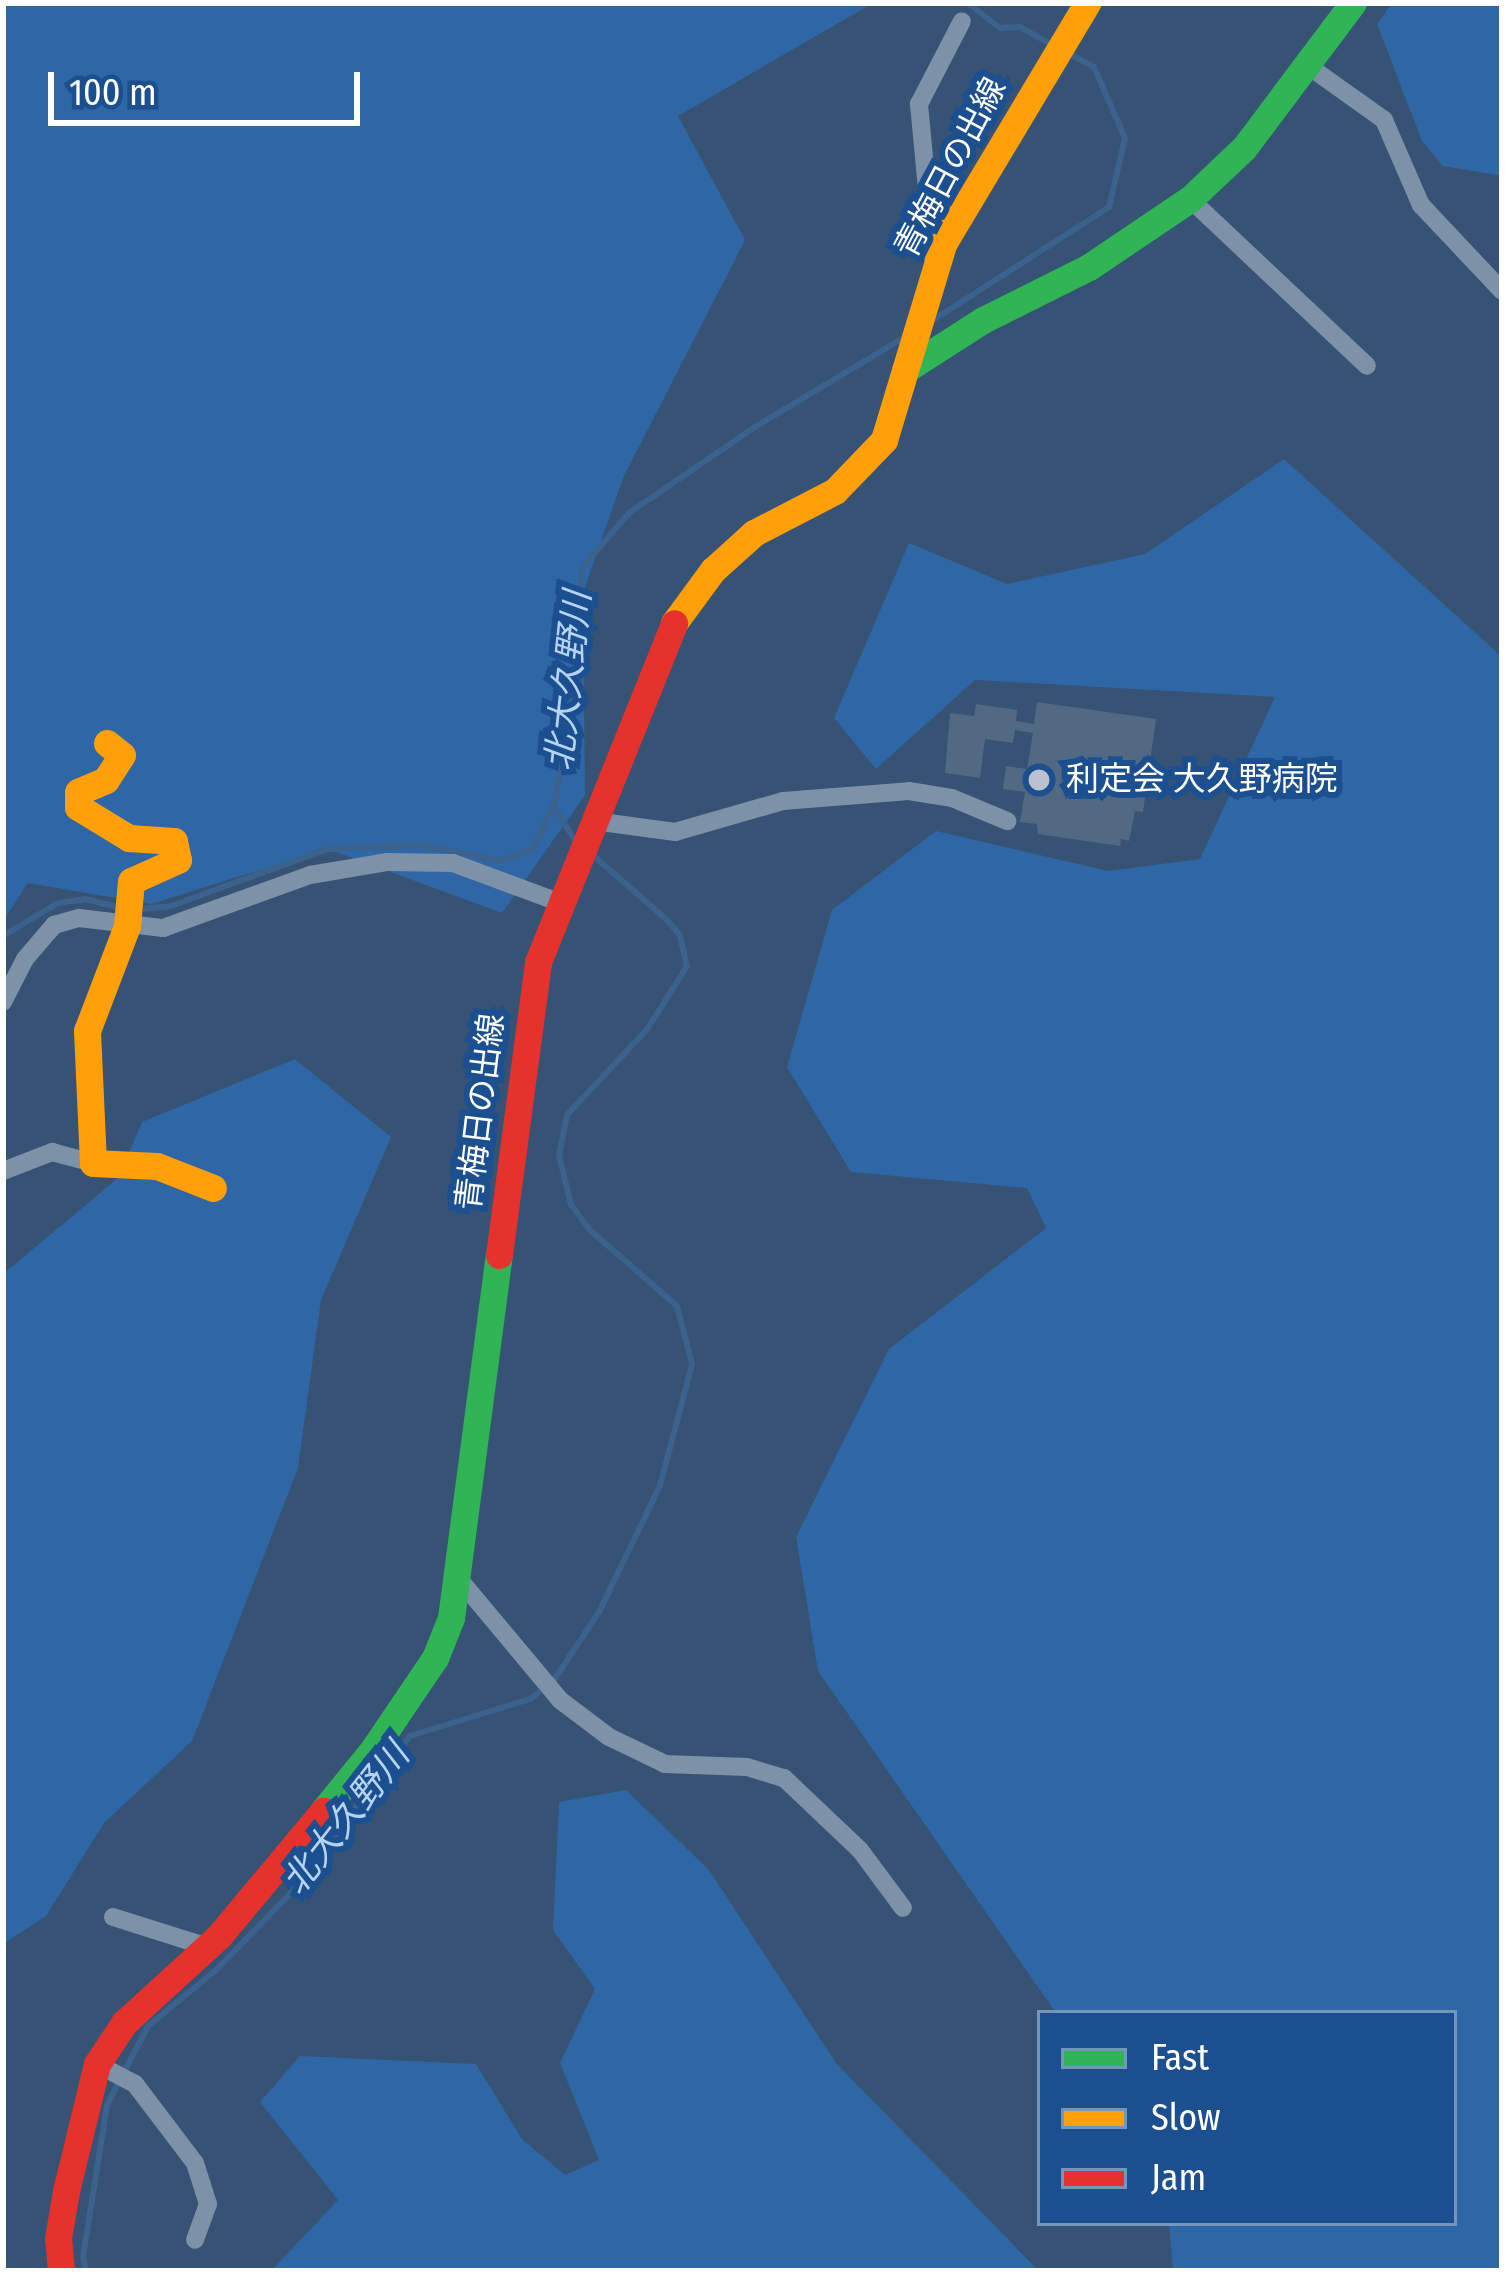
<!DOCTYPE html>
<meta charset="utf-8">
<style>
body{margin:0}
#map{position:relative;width:1505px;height:2274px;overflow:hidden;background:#365274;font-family:"Fira Sans Condensed","Noto Sans JP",sans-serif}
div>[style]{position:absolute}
.green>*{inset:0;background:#2f66a5}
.stream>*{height:6px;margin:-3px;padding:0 3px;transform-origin:3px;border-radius:3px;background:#3b618d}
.building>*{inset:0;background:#526984}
.street>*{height:18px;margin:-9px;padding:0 9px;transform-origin:9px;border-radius:9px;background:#7d92a8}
.fast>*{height:27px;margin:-13.5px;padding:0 13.5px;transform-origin:13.5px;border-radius:13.5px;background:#30b455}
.slow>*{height:27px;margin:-13.5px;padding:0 13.5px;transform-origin:13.5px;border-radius:13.5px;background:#ff9f0a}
.jam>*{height:27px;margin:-13.5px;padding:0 13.5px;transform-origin:13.5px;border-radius:13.5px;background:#e5322d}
.dots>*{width:33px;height:33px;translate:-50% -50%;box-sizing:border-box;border:6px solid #1b4f8f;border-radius:50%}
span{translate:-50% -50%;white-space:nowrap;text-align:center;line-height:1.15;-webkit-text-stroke:12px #1b4f8f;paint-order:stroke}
.street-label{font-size:33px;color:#fff}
.poi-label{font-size:33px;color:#fff}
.left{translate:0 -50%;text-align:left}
.water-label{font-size:36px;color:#b5d3f5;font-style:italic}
.frame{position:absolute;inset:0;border:6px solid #fff;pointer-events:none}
.legend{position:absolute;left:1037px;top:2010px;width:420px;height:216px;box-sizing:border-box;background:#1b4f8f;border:3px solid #7695bc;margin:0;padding:15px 21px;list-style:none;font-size:36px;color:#fff}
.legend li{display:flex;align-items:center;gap:24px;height:60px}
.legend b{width:60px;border:3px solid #7695bc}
.scale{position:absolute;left:48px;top:72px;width:312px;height:54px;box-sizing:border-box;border:6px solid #fff;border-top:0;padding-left:15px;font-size:36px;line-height:42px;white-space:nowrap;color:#fff;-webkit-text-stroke:9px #1b4f8f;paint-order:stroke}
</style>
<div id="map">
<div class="green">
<i style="clip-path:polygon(3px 3px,873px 3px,678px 116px,745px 240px,623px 478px,583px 593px,585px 795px,502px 913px,328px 849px,151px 904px,28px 883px,3px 921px)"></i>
<i style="clip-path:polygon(1392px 3px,1502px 3px,1502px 176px,1443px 166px,1422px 141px,1377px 24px)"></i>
<i style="clip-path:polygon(1284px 459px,1502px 657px,1502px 2271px,1173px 2271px,1169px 2223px,1454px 2223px,1454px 2013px,1056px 2013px,818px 1671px,796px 1537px,889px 1349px,1046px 1228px,1027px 1188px,851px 1172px,787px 1067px,832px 910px,936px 831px,1108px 871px,1200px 859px,1275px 697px,975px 680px,876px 769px,834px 718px,909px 543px,1007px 584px,1145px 554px)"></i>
<i style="clip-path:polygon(295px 1059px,391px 1137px,321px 1300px,298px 1468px,192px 1741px,104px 1823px,46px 1916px,3px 1944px,3px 1274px,118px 1178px,142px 1122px)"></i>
<i style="clip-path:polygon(626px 1790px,709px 1870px,836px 2063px,1039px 2271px,271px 2271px,338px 2200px,260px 2102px,300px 2056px,476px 2064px,522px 2139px,565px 2175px,599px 2160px,560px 2063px,595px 1989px,553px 1930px,559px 1802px)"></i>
</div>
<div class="stream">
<i style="left:968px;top:3px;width:41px;rotate:38deg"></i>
<i style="left:1000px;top:28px;width:20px;rotate:-3deg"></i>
<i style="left:1020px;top:27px;width:38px;rotate:29deg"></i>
<i style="left:930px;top:322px;width:213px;rotate:-32.7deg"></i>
<i style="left:1109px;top:207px;width:71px;rotate:-76.9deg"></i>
<i style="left:1125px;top:138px;width:77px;rotate:-113.6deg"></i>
<i style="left:1094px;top:67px;width:34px;rotate:-152deg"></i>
<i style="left:574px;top:839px;width:39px;rotate:-121deg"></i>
<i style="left:554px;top:806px;width:104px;rotate:-79.4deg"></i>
<i style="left:573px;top:704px;width:136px;rotate:-86.2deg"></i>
<i style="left:582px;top:568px;width:72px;rotate:-49.5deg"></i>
<i style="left:629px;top:513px;width:153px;rotate:-34.3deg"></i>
<i style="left:755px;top:427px;width:173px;rotate:-31deg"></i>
<i style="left:139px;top:909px;width:32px;rotate:-5deg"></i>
<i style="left:171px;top:906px;width:167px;rotate:-20deg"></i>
<i style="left:328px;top:849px;width:93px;rotate:-2.5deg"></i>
<i style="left:421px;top:845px;width:81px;rotate:11.4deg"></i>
<i style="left:500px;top:861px;width:34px;rotate:-19deg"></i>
<i style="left:532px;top:850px;width:49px;rotate:-64.5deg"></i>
<i style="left:3px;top:936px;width:64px;rotate:-31deg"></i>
<i style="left:58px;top:903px;width:27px;rotate:-8deg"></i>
<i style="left:85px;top:899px;width:36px;rotate:14deg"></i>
<i style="left:86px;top:2271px;width:14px;rotate:-102deg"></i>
<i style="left:83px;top:2257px;width:154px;rotate:-81deg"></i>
<i style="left:107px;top:2105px;width:89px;rotate:-62.6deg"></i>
<i style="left:148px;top:2026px;width:87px;rotate:-39.4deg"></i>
<i style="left:215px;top:1971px;width:103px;rotate:-45.8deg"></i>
<i style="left:287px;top:1897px;width:203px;rotate:-52.6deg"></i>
<i style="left:410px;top:1736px;width:126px;rotate:-17.1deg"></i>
<i style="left:530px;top:1699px;width:31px;rotate:-38deg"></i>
<i style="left:554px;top:1680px;width:82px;rotate:-56.5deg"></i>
<i style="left:599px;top:1612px;width:140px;rotate:-64.2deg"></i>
<i style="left:660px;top:1486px;width:126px;rotate:-75.3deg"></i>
<i style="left:692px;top:1364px;width:60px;rotate:-104.5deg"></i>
<i style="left:677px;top:1306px;width:116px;rotate:-138.9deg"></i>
<i style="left:590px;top:1230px;width:31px;rotate:-127deg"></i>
<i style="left:571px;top:1205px;width:51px;rotate:-103.5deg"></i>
<i style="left:559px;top:1155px;width:41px;rotate:-78.7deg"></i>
<i style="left:567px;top:1115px;width:119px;rotate:-47deg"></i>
<i style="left:648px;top:1028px;width:73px;rotate:-57.8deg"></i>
<i style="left:687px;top:966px;width:32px;rotate:-103deg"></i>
<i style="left:680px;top:935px;width:21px;rotate:-131deg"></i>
<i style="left:666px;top:919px;width:103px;rotate:-138.9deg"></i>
</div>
<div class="building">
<i style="clip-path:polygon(1037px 702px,1156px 719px,1143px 812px,1135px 811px,1129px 841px,1121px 839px,1120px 846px,1038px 834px,1037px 824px,1020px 822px,1025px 792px,1003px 789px,1006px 766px,1027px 769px,1033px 733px,1015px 730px,1013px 743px,985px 739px,980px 778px,945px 773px,950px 713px,974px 716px,976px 704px,1017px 710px,1016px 721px,1034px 724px)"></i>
</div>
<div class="street">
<i style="left:1307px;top:65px;width:95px;rotate:35.5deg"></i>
<i style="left:1384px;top:120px;width:93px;rotate:66.5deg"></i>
<i style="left:1421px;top:205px;width:118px;rotate:46.7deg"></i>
<i style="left:1190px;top:199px;width:243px;rotate:43.3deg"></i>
<i style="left:934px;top:263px;width:160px;rotate:-95.4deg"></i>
<i style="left:919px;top:104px;width:93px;rotate:-62.6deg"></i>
<i style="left:594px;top:821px;width:82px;rotate:7.7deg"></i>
<i style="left:675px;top:832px;width:112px;rotate:-16deg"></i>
<i style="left:783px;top:801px;width:126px;rotate:-4.5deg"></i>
<i style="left:909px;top:791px;width:44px;rotate:9.2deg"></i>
<i style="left:952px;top:798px;width:60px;rotate:22.7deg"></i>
<i style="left:3px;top:1002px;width:48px;rotate:-62.9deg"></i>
<i style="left:25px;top:959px;width:45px;rotate:-49.5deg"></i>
<i style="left:54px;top:925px;width:26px;rotate:-16deg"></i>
<i style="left:79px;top:918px;width:85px;rotate:6.8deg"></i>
<i style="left:163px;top:928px;width:156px;rotate:-19.8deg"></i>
<i style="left:310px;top:875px;width:79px;rotate:-9.5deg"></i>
<i style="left:388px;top:862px;width:65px;rotate:0.9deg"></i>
<i style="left:453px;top:863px;width:115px;rotate:20.3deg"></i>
<i style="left:3px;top:1171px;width:53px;rotate:-21.2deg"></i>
<i style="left:52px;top:1152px;width:42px;rotate:15deg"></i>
<i style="left:459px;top:1579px;width:158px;rotate:50.1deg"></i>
<i style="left:560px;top:1700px;width:61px;rotate:37.1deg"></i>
<i style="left:609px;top:1737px;width:62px;rotate:25.7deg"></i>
<i style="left:665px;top:1764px;width:82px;rotate:2.1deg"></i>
<i style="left:747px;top:1767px;width:39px;rotate:17deg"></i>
<i style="left:784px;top:1778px;width:105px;rotate:43.5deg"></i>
<i style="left:860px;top:1850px;width:72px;rotate:53.4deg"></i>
<i style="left:113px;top:1917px;width:100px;rotate:17.5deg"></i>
<i style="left:97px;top:2064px;width:43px;rotate:27.8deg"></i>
<i style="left:135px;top:2084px;width:99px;rotate:52.8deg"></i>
<i style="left:195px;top:2163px;width:43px;rotate:72.4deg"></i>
<i style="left:208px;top:2204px;width:38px;rotate:110deg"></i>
</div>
<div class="fast">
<i style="left:905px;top:370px;width:93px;rotate:-32.7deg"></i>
<i style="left:983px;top:320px;width:119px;rotate:-26.6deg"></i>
<i style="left:1089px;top:267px;width:122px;rotate:-34deg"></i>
<i style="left:1190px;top:199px;width:74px;rotate:-43.4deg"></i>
<i style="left:1244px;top:148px;width:181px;rotate:-53.1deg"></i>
<i style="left:323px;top:1811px;width:77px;rotate:-50.8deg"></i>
<i style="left:372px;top:1751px;width:112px;rotate:-55.9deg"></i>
<i style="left:435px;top:1658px;width:43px;rotate:-68.2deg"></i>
<i style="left:451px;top:1618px;width:366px;rotate:-82.5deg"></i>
</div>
<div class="slow">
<i style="left:674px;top:623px;width:66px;rotate:-53.7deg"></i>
<i style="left:713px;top:570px;width:55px;rotate:-42.1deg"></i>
<i style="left:754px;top:533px;width:91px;rotate:-27.4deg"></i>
<i style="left:835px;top:491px;width:71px;rotate:-46.1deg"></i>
<i style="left:884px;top:440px;width:205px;rotate:-73.2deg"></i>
<i style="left:943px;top:244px;width:281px;rotate:-59.1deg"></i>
<i style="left:107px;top:743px;width:19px;rotate:39deg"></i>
<i style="left:122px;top:755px;width:30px;rotate:123deg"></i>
<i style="left:106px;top:780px;width:30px;rotate:157deg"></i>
<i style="left:78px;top:792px;width:15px;rotate:90deg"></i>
<i style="left:78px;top:807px;width:60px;rotate:31.3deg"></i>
<i style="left:129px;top:838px;width:45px;rotate:3.8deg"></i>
<i style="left:174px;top:841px;width:19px;rotate:78deg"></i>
<i style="left:178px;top:860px;width:51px;rotate:155.9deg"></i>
<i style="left:131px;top:881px;width:45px;rotate:95.1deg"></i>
<i style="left:127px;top:926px;width:112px;rotate:110.9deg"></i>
<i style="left:87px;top:1031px;width:132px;rotate:87.4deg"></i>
<i style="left:93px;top:1163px;width:64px;rotate:2.7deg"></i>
<i style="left:157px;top:1166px;width:60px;rotate:21.4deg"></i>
</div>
<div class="jam">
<i style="left:499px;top:1255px;width:296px;rotate:-82.4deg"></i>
<i style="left:538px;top:962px;width:365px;rotate:-68.1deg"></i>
<i style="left:61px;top:2271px;width:33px;rotate:-95deg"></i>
<i style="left:58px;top:2238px;width:48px;rotate:-80.3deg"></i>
<i style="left:66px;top:2191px;width:131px;rotate:-76.3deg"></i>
<i style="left:97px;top:2064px;width:49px;rotate:-56.6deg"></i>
<i style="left:124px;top:2023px;width:129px;rotate:-42.5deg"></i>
<i style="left:219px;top:1936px;width:163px;rotate:-50.2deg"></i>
</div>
<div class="dots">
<i style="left:1039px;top:780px;background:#b9c2ce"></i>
</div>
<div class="street-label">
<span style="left:951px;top:168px;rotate:-62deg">青梅日の出線</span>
<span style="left:481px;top:1112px;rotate:-83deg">青梅日の出線</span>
</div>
<div class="poi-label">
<span class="left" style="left:1066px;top:780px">利定会 大久野病院</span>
</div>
<div class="water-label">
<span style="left:569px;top:681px;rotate:-84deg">北大久野川</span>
<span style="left:346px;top:1819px;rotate:-52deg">北大久野川</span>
</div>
<div class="frame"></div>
<ul class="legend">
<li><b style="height:15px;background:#30b455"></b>Fast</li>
<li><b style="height:15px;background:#ff9f0a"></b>Slow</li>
<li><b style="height:15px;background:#e5322d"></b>Jam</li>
</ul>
<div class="scale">100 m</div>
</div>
